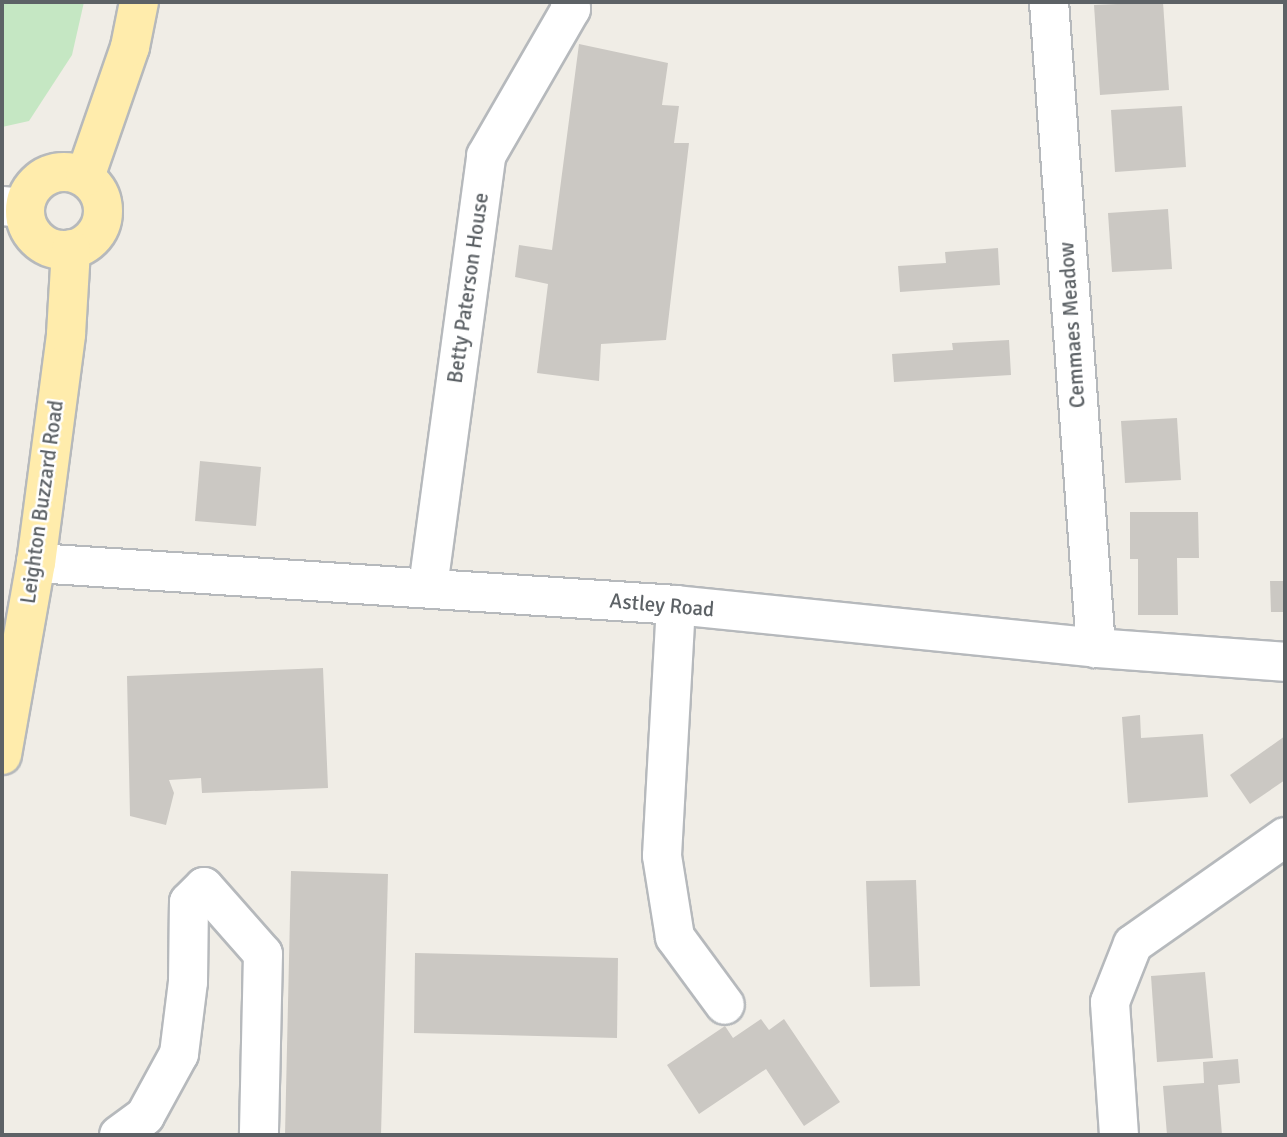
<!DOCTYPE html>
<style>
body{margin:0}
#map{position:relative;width:1287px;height:1137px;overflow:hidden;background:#f0ede6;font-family:Signika,sans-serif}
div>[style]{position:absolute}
.green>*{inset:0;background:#c5e7c3}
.building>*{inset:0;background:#cbc8c3}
.roads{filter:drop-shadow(2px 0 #b6b9bc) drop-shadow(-2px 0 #b6b9bc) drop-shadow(0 2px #b6b9bc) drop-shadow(0 -2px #b6b9bc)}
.minor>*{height:38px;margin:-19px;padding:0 19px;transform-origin:19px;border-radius:19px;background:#fff}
.major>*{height:38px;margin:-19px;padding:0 19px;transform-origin:19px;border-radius:19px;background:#ffecac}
.major>.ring{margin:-19px;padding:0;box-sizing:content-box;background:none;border:38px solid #ffecac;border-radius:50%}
span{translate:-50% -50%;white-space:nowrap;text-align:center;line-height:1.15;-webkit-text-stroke:5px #fff;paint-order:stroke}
.street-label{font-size:21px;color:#5d6266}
.frame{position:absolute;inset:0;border:4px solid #5d6266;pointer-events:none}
</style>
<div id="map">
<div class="green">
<i style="clip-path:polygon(2px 2px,84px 2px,72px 55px,29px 121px,2px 127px)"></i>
</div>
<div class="building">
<i style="clip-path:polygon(1163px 2px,1169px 90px,1100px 95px,1094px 5px)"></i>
<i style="clip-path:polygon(579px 44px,668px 63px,662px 105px,679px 106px,674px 143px,689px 143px,666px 340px,601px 344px,599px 381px,537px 373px,548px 284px,515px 277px,519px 245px,552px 250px)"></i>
<i style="clip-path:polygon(1182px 106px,1186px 167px,1115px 172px,1111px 110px)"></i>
<i style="clip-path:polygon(1168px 209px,1172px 269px,1112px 272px,1108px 213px)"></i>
<i style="clip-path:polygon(998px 248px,1000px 285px,900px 292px,898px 266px,946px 263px,945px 252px)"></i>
<i style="clip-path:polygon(1009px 340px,1011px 375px,894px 382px,892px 354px,953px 350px,952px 343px)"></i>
<i style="clip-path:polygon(1177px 418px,1181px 480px,1125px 483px,1121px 421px)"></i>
<i style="clip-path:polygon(200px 461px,261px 467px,256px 526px,195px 521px)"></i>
<i style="clip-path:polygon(1130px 512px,1198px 512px,1199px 558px,1177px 558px,1178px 615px,1138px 615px,1138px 559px,1130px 559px)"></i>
<i style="clip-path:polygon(1270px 581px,1285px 581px,1285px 612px,1271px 612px)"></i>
<i style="clip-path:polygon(323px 668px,328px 788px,202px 793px,201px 778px,169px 780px,174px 793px,166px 825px,130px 816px,127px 676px)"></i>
<i style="clip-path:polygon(1140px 715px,1141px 738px,1203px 734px,1208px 797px,1128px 803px,1122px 717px)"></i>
<i style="clip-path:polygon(1285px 736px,1285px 780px,1250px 804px,1230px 775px)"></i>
<i style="clip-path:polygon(291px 871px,388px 874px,381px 1135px,285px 1135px)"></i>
<i style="clip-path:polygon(916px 880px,920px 986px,870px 987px,866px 881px)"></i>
<i style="clip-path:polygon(415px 953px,618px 958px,617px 1038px,414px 1033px)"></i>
<i style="clip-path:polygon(1205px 972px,1213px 1058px,1157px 1062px,1151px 976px)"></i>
<i style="clip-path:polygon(761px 1019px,769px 1030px,784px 1019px,840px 1102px,804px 1126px,766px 1069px,699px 1114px,667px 1065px,725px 1026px,733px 1038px)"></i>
<i style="clip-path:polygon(1238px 1059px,1240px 1083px,1218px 1085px,1222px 1135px,1167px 1135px,1163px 1086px,1204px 1083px,1203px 1062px)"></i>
</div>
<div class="roads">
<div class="minor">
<i style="left:1049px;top:2px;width:648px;rotate:85.84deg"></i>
<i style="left:2px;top:206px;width:23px;rotate:5deg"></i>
<i style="left:36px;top:563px;width:641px;rotate:3.75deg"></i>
<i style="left:676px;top:605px;width:422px;rotate:5.8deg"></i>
<i style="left:1096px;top:648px;width:190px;rotate:4.2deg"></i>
<i style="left:428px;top:587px;width:435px;rotate:-82.3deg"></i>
<i style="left:486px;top:156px;width:170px;rotate:-60deg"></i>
<i style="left:571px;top:9px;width:7px;rotate:-98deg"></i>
<i style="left:676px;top:605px;width:251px;rotate:93.2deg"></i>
<i style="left:662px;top:856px;width:82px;rotate:80.9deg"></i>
<i style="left:675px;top:937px;width:84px;rotate:53.7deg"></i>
<i style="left:119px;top:1135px;width:32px;rotate:-36deg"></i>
<i style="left:145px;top:1116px;width:71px;rotate:-61.3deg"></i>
<i style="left:179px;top:1054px;width:73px;rotate:-82.9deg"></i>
<i style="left:188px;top:982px;width:80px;rotate:-89.3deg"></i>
<i style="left:189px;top:902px;width:21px;rotate:-45deg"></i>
<i style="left:204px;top:887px;width:89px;rotate:48.6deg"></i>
<i style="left:263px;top:954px;width:181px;rotate:91.3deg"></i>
<i style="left:1119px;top:1135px;width:133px;rotate:-93.9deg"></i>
<i style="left:1110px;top:1002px;width:62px;rotate:-68.4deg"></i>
<i style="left:1133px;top:944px;width:186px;rotate:-35.1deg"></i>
</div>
<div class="major">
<i class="ring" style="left:25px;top:172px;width:40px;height:40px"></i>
<i style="left:85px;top:177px;width:138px;rotate:-70.9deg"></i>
<i style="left:130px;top:47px;width:46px;rotate:-78.7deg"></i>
<i style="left:2px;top:755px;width:195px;rotate:-80deg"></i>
<i style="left:36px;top:563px;width:231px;rotate:-82.5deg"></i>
<i style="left:66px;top:334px;width:85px;rotate:-86.6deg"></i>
</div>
</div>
<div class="street-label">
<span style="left:468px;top:288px;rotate:-82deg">Betty Paterson House</span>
<span style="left:1072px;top:325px;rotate:-94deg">Cemmaes Meadow</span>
<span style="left:42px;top:502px;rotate:-82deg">Leighton Buzzard Road</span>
<span style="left:662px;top:605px;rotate:5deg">Astley Road</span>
</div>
<div class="frame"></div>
</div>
